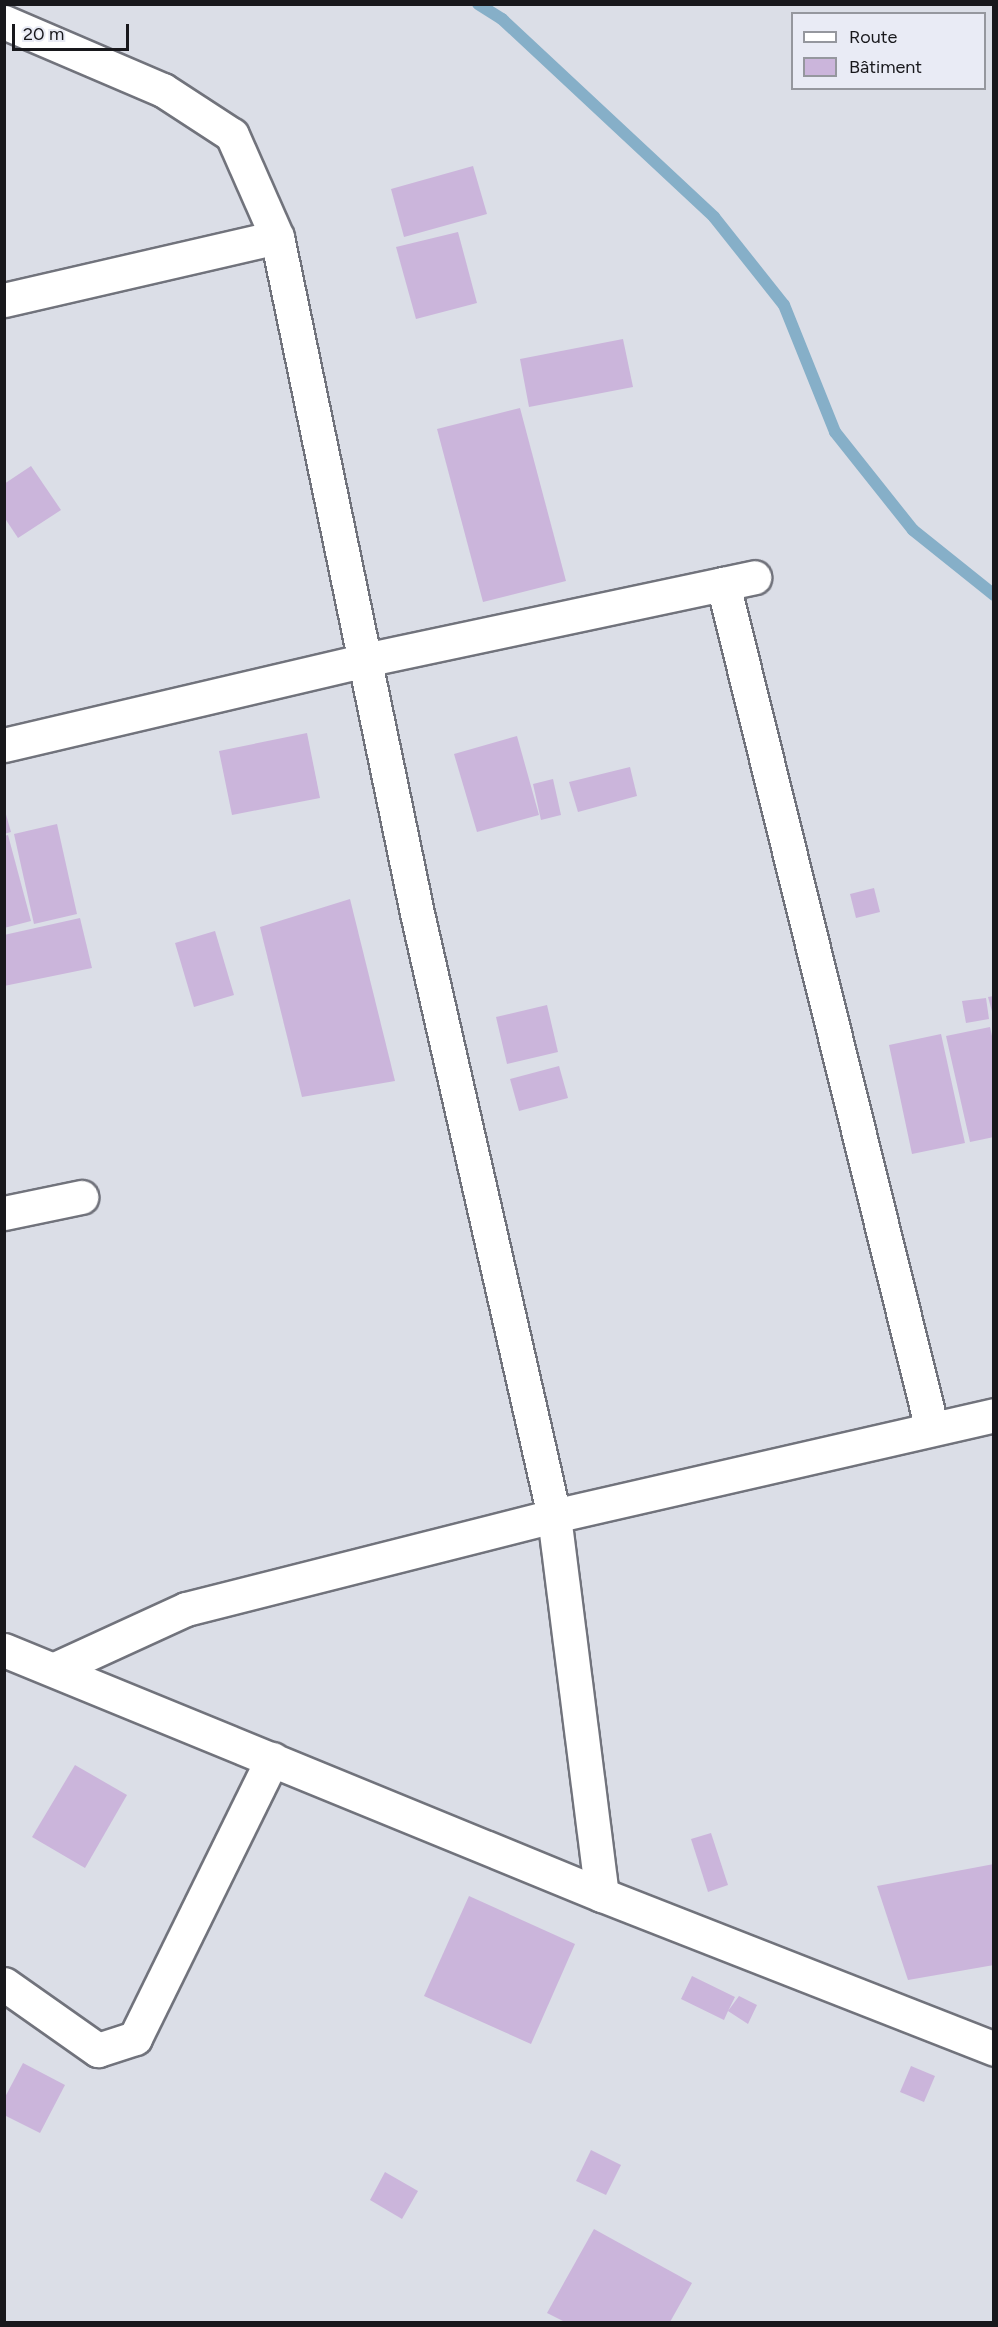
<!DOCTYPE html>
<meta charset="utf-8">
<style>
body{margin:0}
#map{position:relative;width:998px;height:2327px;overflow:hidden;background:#dbdee7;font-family:Figtree,sans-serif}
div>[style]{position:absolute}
.stream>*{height:12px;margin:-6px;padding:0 6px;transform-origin:6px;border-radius:6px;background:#86afc8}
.building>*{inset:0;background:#cbb5db}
.roads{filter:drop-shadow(2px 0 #71737c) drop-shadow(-2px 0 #71737c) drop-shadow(0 2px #71737c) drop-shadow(0 -2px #71737c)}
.minor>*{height:33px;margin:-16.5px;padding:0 16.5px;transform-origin:16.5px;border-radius:16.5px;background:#fff}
span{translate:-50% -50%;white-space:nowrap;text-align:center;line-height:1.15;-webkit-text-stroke:4.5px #e9ebf5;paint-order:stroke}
.frame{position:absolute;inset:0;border:6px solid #18181c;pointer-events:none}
.legend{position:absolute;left:791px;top:12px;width:195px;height:78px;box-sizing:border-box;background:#e9ebf5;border:2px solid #95979e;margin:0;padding:8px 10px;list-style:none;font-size:18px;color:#18181c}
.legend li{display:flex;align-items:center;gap:12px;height:30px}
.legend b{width:30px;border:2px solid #95979e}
.scale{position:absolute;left:12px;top:24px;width:117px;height:27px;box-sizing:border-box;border:3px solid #18181c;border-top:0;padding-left:8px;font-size:18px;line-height:21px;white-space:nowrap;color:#18181c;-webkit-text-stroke:4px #e9ebf5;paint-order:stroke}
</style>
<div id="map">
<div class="stream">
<i style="left:478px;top:4px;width:28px;rotate:32deg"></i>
<i style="left:502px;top:19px;width:290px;rotate:43deg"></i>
<i style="left:714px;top:217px;width:112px;rotate:51.5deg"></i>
<i style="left:784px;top:305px;width:137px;rotate:68.1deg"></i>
<i style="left:835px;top:432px;width:125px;rotate:51.5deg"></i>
<i style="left:913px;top:530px;width:104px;rotate:38.7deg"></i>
</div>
<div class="building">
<i style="clip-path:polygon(473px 166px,487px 214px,404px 237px,391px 189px)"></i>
<i style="clip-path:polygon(458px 232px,477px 303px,416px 319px,396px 247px)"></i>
<i style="clip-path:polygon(623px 339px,633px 387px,529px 407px,520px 359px)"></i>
<i style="clip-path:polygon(520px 408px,566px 581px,483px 602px,437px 429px)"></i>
<i style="clip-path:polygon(31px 466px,61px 510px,18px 538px,4px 517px,4px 484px)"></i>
<i style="clip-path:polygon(307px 733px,320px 798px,232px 815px,219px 751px)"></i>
<i style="clip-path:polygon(517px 736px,539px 815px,477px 832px,454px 754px)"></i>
<i style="clip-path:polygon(630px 767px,637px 796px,578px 812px,569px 782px)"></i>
<i style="clip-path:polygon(553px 779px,561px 815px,541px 820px,533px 784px)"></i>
<i style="clip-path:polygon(5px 811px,11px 832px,4px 834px,4px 812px)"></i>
<i style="clip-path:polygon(57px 824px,77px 914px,34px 924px,14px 834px)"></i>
<i style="clip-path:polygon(8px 835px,31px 921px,4px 928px,4px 836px)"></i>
<i style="clip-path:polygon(874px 888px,880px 912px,856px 918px,850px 894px)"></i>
<i style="clip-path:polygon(350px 899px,395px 1081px,302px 1097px,260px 927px)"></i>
<i style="clip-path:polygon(80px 918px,92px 968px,4px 986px,4px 935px)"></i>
<i style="clip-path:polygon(215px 931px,234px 995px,194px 1007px,175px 943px)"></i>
<i style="clip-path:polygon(994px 996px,994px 1015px,993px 1015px,988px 997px)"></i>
<i style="clip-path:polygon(986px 998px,989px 1019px,966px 1023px,962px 1001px)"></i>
<i style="clip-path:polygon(547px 1005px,558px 1052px,507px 1064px,496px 1017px)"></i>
<i style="clip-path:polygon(990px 1027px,994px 1045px,994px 1137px,970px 1142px,946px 1036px)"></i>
<i style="clip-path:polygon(941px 1034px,965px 1143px,912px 1154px,889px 1045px)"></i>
<i style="clip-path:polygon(559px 1066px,568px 1098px,519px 1111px,510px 1079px)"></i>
<i style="clip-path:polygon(75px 1765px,127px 1795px,85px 1868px,32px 1837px)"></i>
<i style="clip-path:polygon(711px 1833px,728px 1885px,708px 1892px,691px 1839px)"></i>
<i style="clip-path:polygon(994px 1864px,994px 1965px,908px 1980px,877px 1886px)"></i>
<i style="clip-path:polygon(469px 1896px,575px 1944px,531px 2044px,424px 1996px)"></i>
<i style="clip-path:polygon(692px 1976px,735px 1997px,728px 2011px,739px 1996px,757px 2005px,748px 2024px,728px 2011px,724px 2020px,681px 1999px)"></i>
<i style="clip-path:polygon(23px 2063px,65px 2085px,40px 2133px,4px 2115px,4px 2099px)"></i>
<i style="clip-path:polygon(911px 2066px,935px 2076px,924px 2102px,900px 2092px)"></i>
<i style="clip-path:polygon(591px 2150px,621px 2165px,606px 2195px,576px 2181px)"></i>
<i style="clip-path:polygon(385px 2172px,418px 2191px,402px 2219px,370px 2200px)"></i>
<i style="clip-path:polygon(594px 2229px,692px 2283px,670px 2322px,565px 2322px,547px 2313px)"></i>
</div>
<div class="roads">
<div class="minor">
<i style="left:4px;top:22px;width:173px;rotate:23.2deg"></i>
<i style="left:163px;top:90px;width:82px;rotate:33.1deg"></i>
<i style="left:232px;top:135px;width:111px;rotate:66.2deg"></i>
<i style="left:277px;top:237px;width:690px;rotate:78.3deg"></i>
<i style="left:417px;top:913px;width:618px;rotate:77.2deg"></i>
<i style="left:554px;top:1516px;width:382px;rotate:82.8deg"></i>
<i style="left:4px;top:300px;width:280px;rotate:-13deg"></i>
<i style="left:723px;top:584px;width:870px;rotate:76.11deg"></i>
<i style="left:4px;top:745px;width:371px;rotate:-13.2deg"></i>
<i style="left:365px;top:660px;width:398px;rotate:-12deg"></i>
<i style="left:4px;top:1213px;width:79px;rotate:-11.7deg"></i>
<i style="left:4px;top:1650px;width:646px;rotate:22.28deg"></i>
<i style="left:602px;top:1895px;width:421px;rotate:21.4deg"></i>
<i style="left:55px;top:1669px;width:144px;rotate:-24.6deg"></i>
<i style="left:186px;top:1609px;width:380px;rotate:-14.2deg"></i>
<i style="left:554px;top:1516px;width:451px;rotate:-12.9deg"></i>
<i style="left:4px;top:1984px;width:115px;rotate:35.1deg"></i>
<i style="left:98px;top:2050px;width:39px;rotate:-18deg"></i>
<i style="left:135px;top:2038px;width:311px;rotate:-63.8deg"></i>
</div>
</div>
<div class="frame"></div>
<ul class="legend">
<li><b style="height:8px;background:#fff"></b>Route</li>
<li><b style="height:16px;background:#cbb5db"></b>Bâtiment</li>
</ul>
<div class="scale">20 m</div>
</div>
